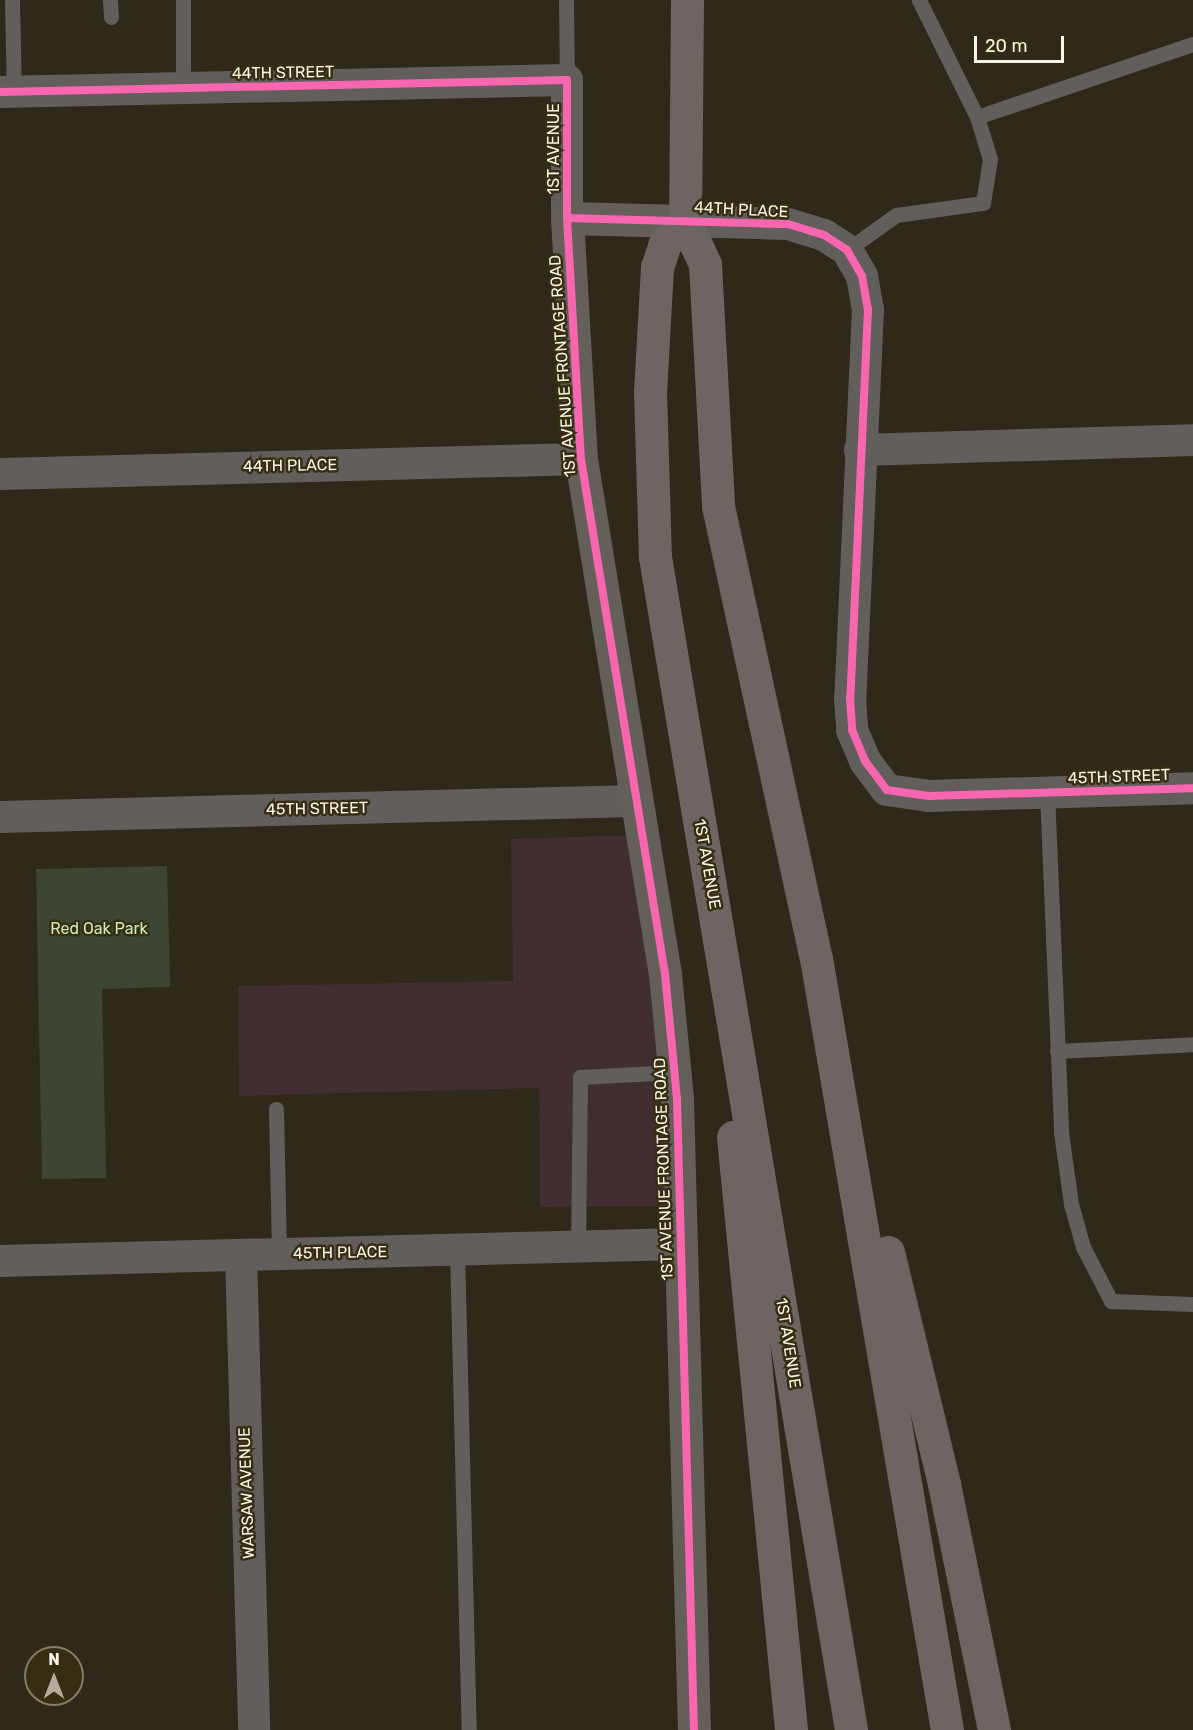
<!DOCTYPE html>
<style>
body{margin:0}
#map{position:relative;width:1193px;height:1730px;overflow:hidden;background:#2f291a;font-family:Rubik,sans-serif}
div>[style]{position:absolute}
.commercial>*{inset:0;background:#402e30}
.green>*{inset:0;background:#3d4635}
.lane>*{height:15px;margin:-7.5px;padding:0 7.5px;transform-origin:7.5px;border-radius:7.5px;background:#625e5b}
.street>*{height:32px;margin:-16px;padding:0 16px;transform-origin:16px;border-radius:16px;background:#625e5b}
.secondary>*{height:33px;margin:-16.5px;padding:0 16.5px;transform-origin:16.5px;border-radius:16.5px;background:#655f5a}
.primary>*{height:33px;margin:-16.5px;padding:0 16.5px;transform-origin:16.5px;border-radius:16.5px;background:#6c6561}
.cycleway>*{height:8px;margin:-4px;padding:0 4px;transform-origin:4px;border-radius:4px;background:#f766af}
span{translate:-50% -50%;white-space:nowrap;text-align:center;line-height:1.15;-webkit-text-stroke:5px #372d12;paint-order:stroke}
.street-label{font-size:16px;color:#fbf4e4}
.park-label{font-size:16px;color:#cbeaba}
.north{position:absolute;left:24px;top:1646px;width:60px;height:60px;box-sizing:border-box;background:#372d12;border:2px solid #857d66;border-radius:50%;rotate:0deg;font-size:16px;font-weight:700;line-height:24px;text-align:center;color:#fbf4e4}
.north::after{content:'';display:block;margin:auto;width:21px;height:27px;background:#b4ad9d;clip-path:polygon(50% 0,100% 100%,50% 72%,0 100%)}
.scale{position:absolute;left:974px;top:36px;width:90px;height:27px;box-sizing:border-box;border:3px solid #fbf4e4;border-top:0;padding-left:8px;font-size:18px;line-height:21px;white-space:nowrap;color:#fbf4e4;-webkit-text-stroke:4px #372d12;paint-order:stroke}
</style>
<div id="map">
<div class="commercial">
<i style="clip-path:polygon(633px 835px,656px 973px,673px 1206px,540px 1207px,539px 1088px,239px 1096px,238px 986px,513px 981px,511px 839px)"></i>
</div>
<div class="green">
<i style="clip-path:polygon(167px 866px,170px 987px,102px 989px,106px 1178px,42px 1179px,36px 869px)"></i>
</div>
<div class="lane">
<i style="left:12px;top:0;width:92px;rotate:88.8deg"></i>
<i style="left:110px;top:0;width:17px;rotate:87deg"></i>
<i style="left:183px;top:0;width:88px;rotate:90deg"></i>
<i style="left:566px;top:0;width:80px;rotate:89.3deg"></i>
<i style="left:977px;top:117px;width:228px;rotate:-18.7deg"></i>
<i style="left:847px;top:250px;width:60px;rotate:-35.5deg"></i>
<i style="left:896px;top:215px;width:88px;rotate:-7.9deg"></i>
<i style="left:983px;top:203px;width:45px;rotate:-81deg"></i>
<i style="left:990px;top:159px;width:44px;rotate:-107.2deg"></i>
<i style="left:977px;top:117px;width:131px;rotate:-116.4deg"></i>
<i style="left:1047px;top:793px;width:339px;rotate:87.6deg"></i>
<i style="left:1061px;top:1132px;width:73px;rotate:82.1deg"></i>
<i style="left:1071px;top:1204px;width:45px;rotate:74.4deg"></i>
<i style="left:1083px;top:1247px;width:61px;rotate:62.6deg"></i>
<i style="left:1111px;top:1301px;width:82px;rotate:2.1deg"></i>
<i style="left:1057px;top:1051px;width:136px;rotate:-2.9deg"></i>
<i style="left:276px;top:1109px;width:145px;rotate:88.8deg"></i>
<i style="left:578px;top:1247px;width:170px;rotate:-89.3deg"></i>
<i style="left:580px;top:1077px;width:95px;rotate:-3deg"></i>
<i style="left:457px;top:1250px;width:480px;rotate:88.6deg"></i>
</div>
<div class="street">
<i style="left:0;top:92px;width:567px;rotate:-1.21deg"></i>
<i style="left:567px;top:80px;width:138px;rotate:90deg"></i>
<i style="left:685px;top:221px;width:103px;rotate:1.7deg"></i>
<i style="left:788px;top:224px;width:38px;rotate:17deg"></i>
<i style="left:824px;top:235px;width:27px;rotate:33deg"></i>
<i style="left:847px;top:250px;width:30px;rotate:60deg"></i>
<i style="left:862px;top:276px;width:34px;rotate:80deg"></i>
<i style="left:868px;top:309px;width:389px;rotate:92.6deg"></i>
<i style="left:850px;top:698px;width:32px;rotate:86deg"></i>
<i style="left:852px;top:730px;width:34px;rotate:67deg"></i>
<i style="left:865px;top:761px;width:36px;rotate:53deg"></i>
<i style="left:887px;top:790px;width:42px;rotate:8.1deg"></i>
<i style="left:929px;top:796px;width:264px;rotate:-1.7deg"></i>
<i style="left:860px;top:450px;width:333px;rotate:-1.7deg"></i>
<i style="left:0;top:474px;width:581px;rotate:-1.48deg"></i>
<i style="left:0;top:817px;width:633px;rotate:-1.45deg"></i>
<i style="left:241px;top:1255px;width:475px;rotate:88.4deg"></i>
<i style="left:0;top:1261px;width:680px;rotate:-1.43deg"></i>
</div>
<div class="secondary">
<i style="left:685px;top:221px;width:118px;rotate:-178.5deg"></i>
<i style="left:567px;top:218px;width:241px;rotate:86.7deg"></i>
<i style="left:581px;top:459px;width:522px;rotate:80.74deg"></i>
<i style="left:665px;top:974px;width:126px;rotate:84.5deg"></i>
<i style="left:677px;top:1099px;width:631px;rotate:88.46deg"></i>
</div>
<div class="primary">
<i style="left:687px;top:0;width:221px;rotate:90.5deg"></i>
<i style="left:685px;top:221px;width:30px;rotate:132deg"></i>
<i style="left:665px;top:243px;width:25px;rotate:108deg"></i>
<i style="left:657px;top:267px;width:124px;rotate:93.2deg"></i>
<i style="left:650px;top:391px;width:166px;rotate:88.3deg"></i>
<i style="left:655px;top:557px;width:1189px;rotate:80.51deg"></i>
<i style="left:685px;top:221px;width:47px;rotate:65.1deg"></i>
<i style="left:705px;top:264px;width:242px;rotate:86.9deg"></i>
<i style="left:718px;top:506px;width:463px;rotate:77.8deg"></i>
<i style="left:816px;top:958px;width:783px;rotate:80.37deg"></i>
<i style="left:733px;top:1137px;width:596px;rotate:84.41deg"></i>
<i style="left:888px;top:1252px;width:239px;rotate:76.4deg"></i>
<i style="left:944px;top:1484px;width:251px;rotate:78.5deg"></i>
</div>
<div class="cycleway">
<i style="left:0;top:92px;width:567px;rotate:-1.21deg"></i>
<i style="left:567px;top:80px;width:138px;rotate:90deg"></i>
<i style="left:567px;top:218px;width:241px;rotate:86.7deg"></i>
<i style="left:581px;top:459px;width:522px;rotate:80.74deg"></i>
<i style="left:665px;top:974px;width:126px;rotate:84.5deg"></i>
<i style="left:677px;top:1099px;width:631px;rotate:88.46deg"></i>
<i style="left:567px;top:218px;width:221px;rotate:1.6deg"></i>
<i style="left:788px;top:224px;width:38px;rotate:17deg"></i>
<i style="left:824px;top:235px;width:27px;rotate:33deg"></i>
<i style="left:847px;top:250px;width:30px;rotate:60deg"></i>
<i style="left:862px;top:276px;width:34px;rotate:80deg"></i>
<i style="left:868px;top:309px;width:389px;rotate:92.6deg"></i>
<i style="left:850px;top:698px;width:32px;rotate:86deg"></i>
<i style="left:852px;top:730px;width:34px;rotate:67deg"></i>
<i style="left:865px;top:761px;width:36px;rotate:53deg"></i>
<i style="left:887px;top:790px;width:42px;rotate:8.1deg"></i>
<i style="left:929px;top:796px;width:264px;rotate:-1.7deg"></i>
</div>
<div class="street-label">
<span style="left:283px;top:73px;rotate:-1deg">44TH STREET</span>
<span style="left:554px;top:149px;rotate:-90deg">1ST AVENUE</span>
<span style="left:741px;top:210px;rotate:3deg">44TH PLACE</span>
<span style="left:563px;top:366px;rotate:-94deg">1ST AVENUE FRONTAGE ROAD</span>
<span style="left:290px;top:466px;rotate:-1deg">44TH PLACE</span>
<span style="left:1119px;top:777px;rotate:-2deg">45TH STREET</span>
<span style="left:317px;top:809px;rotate:-1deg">45TH STREET</span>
<span style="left:707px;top:864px;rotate:80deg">1ST AVENUE</span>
<span style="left:664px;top:1169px;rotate:-92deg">1ST AVENUE FRONTAGE ROAD</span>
<span style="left:340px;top:1253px;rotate:-1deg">45TH PLACE</span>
<span style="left:788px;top:1343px;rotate:81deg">1ST AVENUE</span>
<span style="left:247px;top:1493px;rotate:-92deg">WARSAW AVENUE</span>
</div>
<div class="park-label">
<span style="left:99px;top:929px">Red Oak Park</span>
</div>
<div class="north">N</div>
<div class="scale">20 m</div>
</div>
